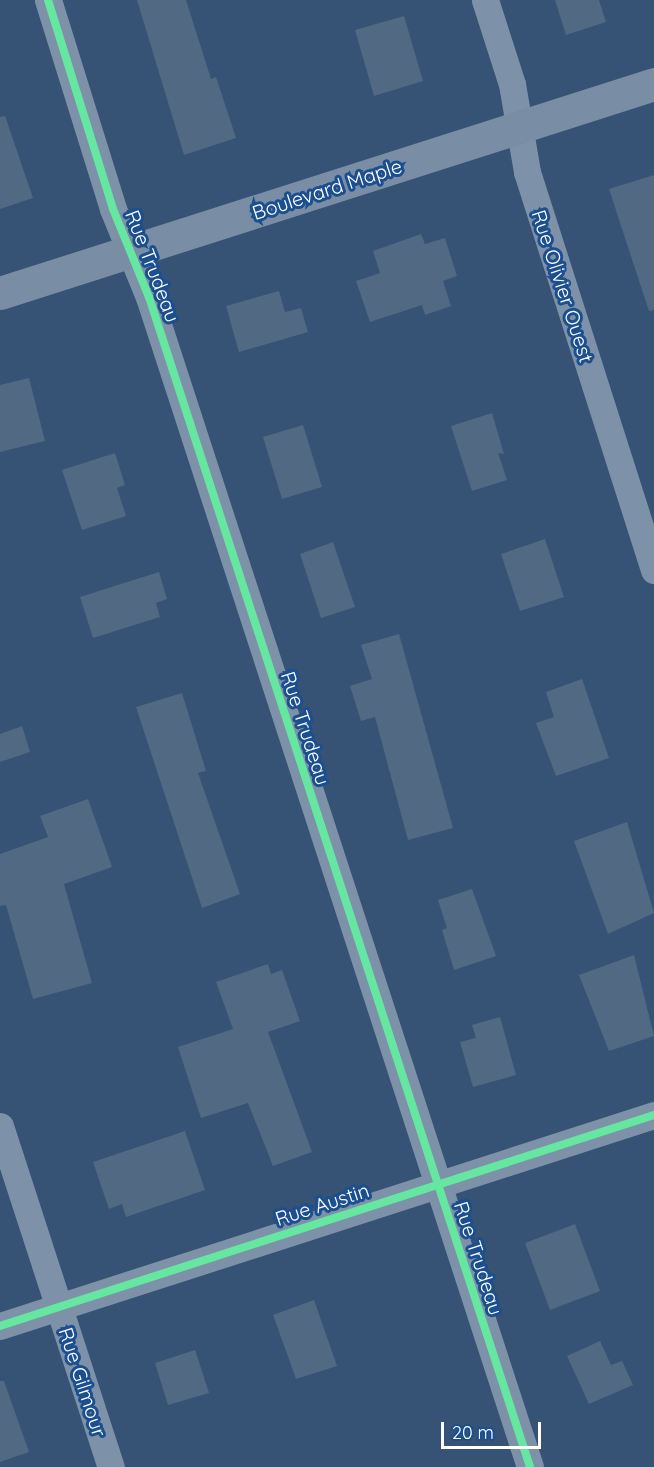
<!DOCTYPE html>
<style>
body{margin:0}
#map{position:relative;width:654px;height:1467px;overflow:hidden;background:#365274;font-family:Quicksand,sans-serif}
div>[style]{position:absolute}
.building>*{inset:0;background:#526984}
.street>*{height:27px;margin:-13.5px;padding:0 13.5px;transform-origin:13.5px;border-radius:13.5px;background:#7d92a8}
.secondary>*{height:33px;margin:-16.5px;padding:0 16.5px;transform-origin:16.5px;border-radius:16.5px;background:#798da4}
.cycleway>*{height:8px;margin:-4px;padding:0 4px;transform-origin:4px;border-radius:4px;background:#66e7a1}
span{translate:-50% -50%;white-space:nowrap;text-align:center;line-height:1.15;-webkit-text-stroke:6px #1b4f8f;paint-order:stroke}
.street-label{font-size:20px;color:#fff}
.scale{position:absolute;left:441px;top:1422px;width:100px;height:27px;box-sizing:border-box;border:3px solid #fff;border-top:0;padding-left:8px;font-size:18px;line-height:21px;white-space:nowrap;color:#fff;-webkit-text-stroke:4px #1b4f8f;paint-order:stroke}
</style>
<div id="map">
<div class="building">
<i style="clip-path:polygon(137px 0,186px 0,211px 79px,216px 77px,236px 138px,184px 155px)"></i>
<i style="clip-path:polygon(555px 0,599px 0,606px 22px,566px 35px)"></i>
<i style="clip-path:polygon(404px 16px,423px 81px,374px 96px,355px 30px)"></i>
<i style="clip-path:polygon(5px 116px,33px 198px,0 209px,0 117px)"></i>
<i style="clip-path:polygon(654px 175px,654px 310px,649px 311px,609px 189px)"></i>
<i style="clip-path:polygon(421px 234px,425px 244px,445px 238px,457px 276px,443px 281px,451px 306px,425px 315px,422px 305px,370px 322px,356px 281px,380px 273px,373px 251px)"></i>
<i style="clip-path:polygon(279px 291px,285px 312px,301px 308px,308px 332px,239px 352px,226px 306px)"></i>
<i style="clip-path:polygon(29px 378px,45px 441px,0 452px,0 385px)"></i>
<i style="clip-path:polygon(492px 413px,504px 454px,498px 453px,507px 480px,472px 491px,451px 426px)"></i>
<i style="clip-path:polygon(303px 425px,322px 487px,282px 499px,263px 437px)"></i>
<i style="clip-path:polygon(115px 453px,125px 485px,117px 488px,126px 516px,82px 530px,62px 470px)"></i>
<i style="clip-path:polygon(545px 539px,564px 597px,520px 611px,501px 554px)"></i>
<i style="clip-path:polygon(333px 542px,355px 607px,321px 618px,300px 554px)"></i>
<i style="clip-path:polygon(159px 572px,167px 599px,156px 603px,160px 617px,93px 638px,80px 597px)"></i>
<i style="clip-path:polygon(399px 634px,453px 828px,408px 840px,375px 717px,361px 721px,350px 686px,372px 679px,361px 645px)"></i>
<i style="clip-path:polygon(582px 679px,609px 758px,556px 776px,536px 723px,554px 717px,546px 692px)"></i>
<i style="clip-path:polygon(182px 693px,206px 771px,198px 773px,240px 894px,202px 908px,136px 707px)"></i>
<i style="clip-path:polygon(22px 726px,30px 752px,0 762px,0 734px)"></i>
<i style="clip-path:polygon(88px 799px,112px 867px,64px 884px,92px 983px,33px 999px,6px 905px,0 906px,0 854px,48px 837px,40px 816px)"></i>
<i style="clip-path:polygon(627px 822px,654px 913px,608px 934px,574px 841px)"></i>
<i style="clip-path:polygon(472px 889px,496px 956px,454px 970px,442px 930px,447px 928px,438px 900px)"></i>
<i style="clip-path:polygon(634px 955px,654px 1036px,609px 1051px,579px 975px)"></i>
<i style="clip-path:polygon(268px 964px,271px 974px,282px 970px,300px 1021px,268px 1032px,312px 1152px,273px 1166px,248px 1103px,201px 1118px,178px 1047px,233px 1029px,216px 982px)"></i>
<i style="clip-path:polygon(500px 1017px,516px 1075px,473px 1087px,460px 1042px,476px 1038px,472px 1025px)"></i>
<i style="clip-path:polygon(185px 1131px,205px 1190px,126px 1217px,122px 1204px,109px 1209px,93px 1162px)"></i>
<i style="clip-path:polygon(575px 1224px,600px 1291px,550px 1310px,525px 1243px)"></i>
<i style="clip-path:polygon(314px 1300px,337px 1366px,296px 1379px,273px 1315px)"></i>
<i style="clip-path:polygon(600px 1341px,611px 1365px,622px 1361px,633px 1385px,589px 1404px,567px 1356px)"></i>
<i style="clip-path:polygon(195px 1350px,209px 1393px,168px 1405px,155px 1363px)"></i>
<i style="clip-path:polygon(0 1381px,4px 1381px,29px 1452px,0 1462px)"></i>
</div>
<div class="street">
<i style="left:48px;top:0;width:219px;rotate:72.7deg"></i>
<i style="left:113px;top:209px;width:95px;rotate:67.8deg"></i>
<i style="left:149px;top:297px;width:1230px;rotate:71.96deg"></i>
<i style="left:485px;top:0;width:88px;rotate:72.2deg"></i>
<i style="left:512px;top:84px;width:89px;rotate:80.3deg"></i>
<i style="left:527px;top:172px;width:418px;rotate:72.3deg"></i>
<i style="left:0;top:1126px;width:359px;rotate:72deg"></i>
<i style="left:0;top:1326px;width:687px;rotate:-17.88deg"></i>
</div>
<div class="secondary">
<i style="left:0;top:293px;width:687px;rotate:-17.72deg"></i>
</div>
<div class="cycleway">
<i style="left:48px;top:0;width:219px;rotate:72.7deg"></i>
<i style="left:113px;top:209px;width:95px;rotate:67.8deg"></i>
<i style="left:149px;top:297px;width:1230px;rotate:71.96deg"></i>
<i style="left:0;top:1326px;width:687px;rotate:-17.88deg"></i>
</div>
<div class="street-label">
<span style="left:327px;top:189px;rotate:-18deg">Boulevard Maple</span>
<span style="left:153px;top:266px;rotate:69deg">Rue Trudeau</span>
<span style="left:563px;top:286px;rotate:72deg">Rue Olivier Ouest</span>
<span style="left:306px;top:728px;rotate:72deg">Rue Trudeau</span>
<span style="left:322px;top:1204px;rotate:-18deg">Rue Austin</span>
<span style="left:479px;top:1258px;rotate:72deg">Rue Trudeau</span>
<span style="left:83px;top:1382px;rotate:72deg">Rue Gilmour</span>
</div>
<div class="scale">20 m</div>
</div>
